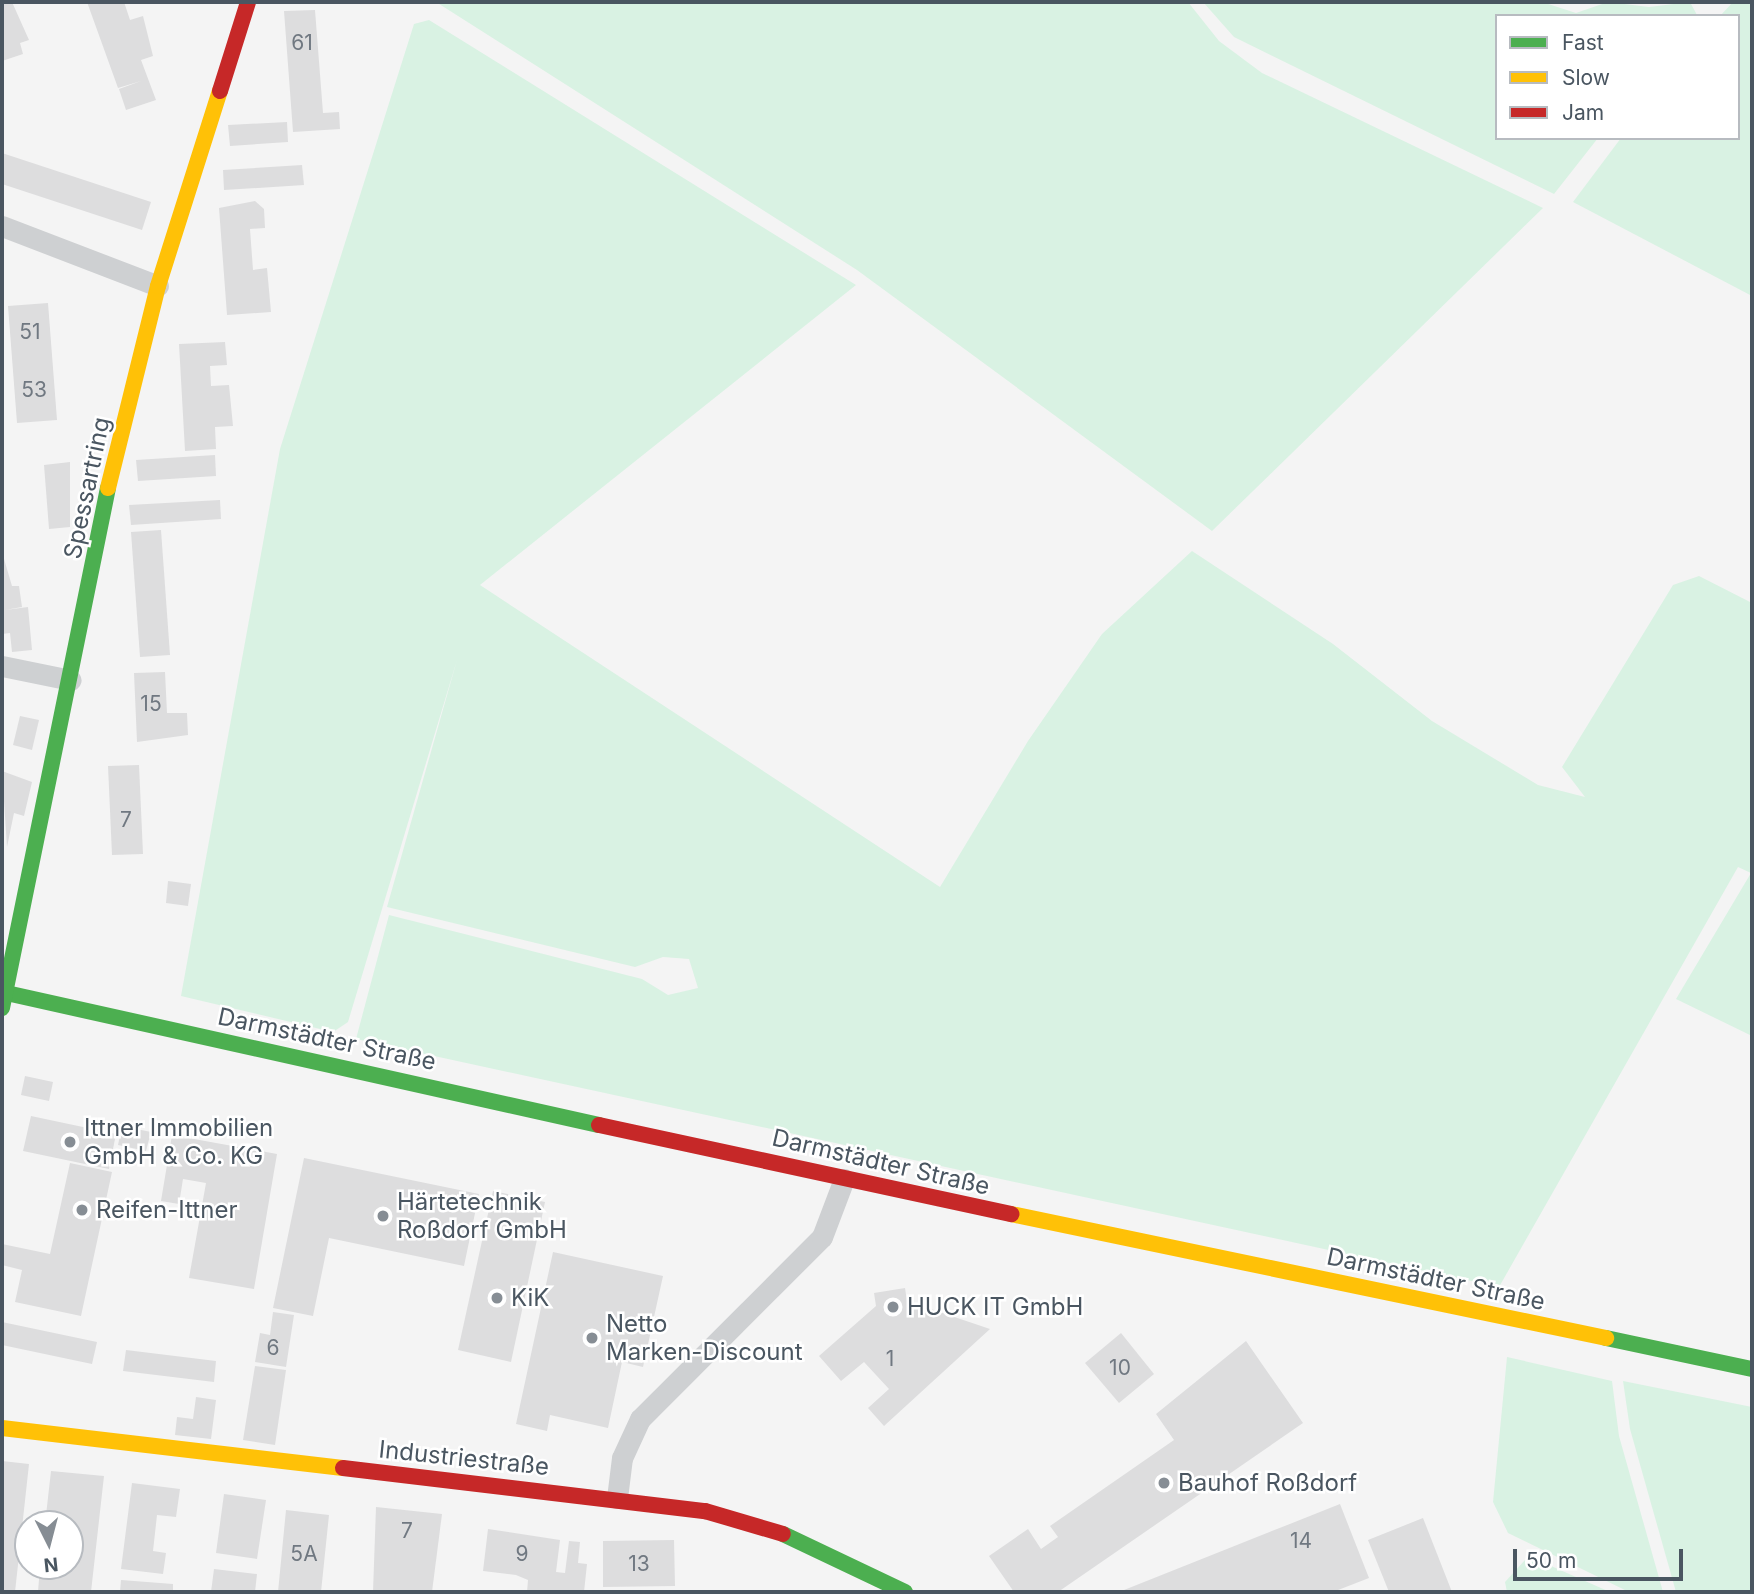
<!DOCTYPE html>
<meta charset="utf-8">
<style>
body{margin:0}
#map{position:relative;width:1754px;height:1594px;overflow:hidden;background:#f4f4f4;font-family:Inter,sans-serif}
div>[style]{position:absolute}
.green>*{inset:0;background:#d9f2e3}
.building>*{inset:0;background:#ddddde}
.street>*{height:21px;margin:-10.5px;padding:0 10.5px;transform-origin:10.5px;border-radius:10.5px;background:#ced0d2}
.fast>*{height:16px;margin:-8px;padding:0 8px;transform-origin:8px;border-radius:8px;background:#4caf50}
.slow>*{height:16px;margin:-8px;padding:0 8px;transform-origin:8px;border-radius:8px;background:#ffc107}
.jam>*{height:16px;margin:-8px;padding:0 8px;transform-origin:8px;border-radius:8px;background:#c62828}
.dots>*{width:19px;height:19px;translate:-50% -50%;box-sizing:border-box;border:4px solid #fff;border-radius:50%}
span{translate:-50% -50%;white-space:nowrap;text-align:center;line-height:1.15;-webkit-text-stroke:5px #fff;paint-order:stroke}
.number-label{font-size:21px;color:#707881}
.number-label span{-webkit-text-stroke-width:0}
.street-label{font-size:24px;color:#4a5661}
.poi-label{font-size:24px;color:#4a5661}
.left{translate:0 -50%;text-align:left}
.frame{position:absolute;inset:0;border:4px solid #4a5661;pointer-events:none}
.legend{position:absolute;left:1495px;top:14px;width:245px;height:126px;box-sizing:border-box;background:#fff;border:2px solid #b7bbc0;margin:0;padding:9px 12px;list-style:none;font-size:21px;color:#4a5661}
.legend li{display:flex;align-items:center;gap:14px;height:35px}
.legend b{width:35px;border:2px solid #b7bbc0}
.north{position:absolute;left:14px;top:1510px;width:70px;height:70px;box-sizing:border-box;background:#fff;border:2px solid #b7bbc0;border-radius:50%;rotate:174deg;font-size:19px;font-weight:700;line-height:28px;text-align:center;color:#4a5661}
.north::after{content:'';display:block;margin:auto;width:24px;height:32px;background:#868d94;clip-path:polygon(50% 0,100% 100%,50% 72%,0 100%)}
.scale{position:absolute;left:1513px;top:1549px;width:170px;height:32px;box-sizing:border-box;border:4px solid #4a5661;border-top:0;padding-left:9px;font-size:21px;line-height:24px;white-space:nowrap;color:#4a5661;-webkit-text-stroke:5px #fff;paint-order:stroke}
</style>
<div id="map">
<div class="green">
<i style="clip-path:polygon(436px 2px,1188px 2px,1219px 41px,1262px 73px,1543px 208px,1212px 531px,857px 270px)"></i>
<i style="clip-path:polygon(1203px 2px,1542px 2px,1576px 13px,1608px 2px,1649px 7px,1690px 2px,1697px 15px,1497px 16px,1497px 138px,1598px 138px,1554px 194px,1234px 37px)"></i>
<i style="clip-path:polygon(1733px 2px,1752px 2px,1752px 296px,1573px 202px,1621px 138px,1738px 138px,1738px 16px,1720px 16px)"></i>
<i style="clip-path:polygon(429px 20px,856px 285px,480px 585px,940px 887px,1028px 741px,1102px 634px,1192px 551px,1333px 644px,1432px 721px,1538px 785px,1585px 797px,1562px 767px,1673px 585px,1699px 576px,1752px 603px,1752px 1036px,1676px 999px,1751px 873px,1738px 867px,1499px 1287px,356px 1039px,389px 915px,642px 979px,668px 995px,698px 988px,689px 959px,663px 957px,635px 967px,387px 907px,457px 660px,348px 1022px,333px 1032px,181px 996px,280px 449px,414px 24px)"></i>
<i style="clip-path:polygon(1507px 1357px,1612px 1381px,1619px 1436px,1663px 1592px,1629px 1592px,1508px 1533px,1493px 1502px)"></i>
<i style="clip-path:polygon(1623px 1381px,1752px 1407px,1752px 1592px,1676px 1592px,1630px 1429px)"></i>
<i style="clip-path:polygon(1525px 1560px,1542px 1562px,1610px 1592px,1507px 1592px,1505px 1582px)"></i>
</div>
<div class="building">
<i style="clip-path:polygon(12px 2px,29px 40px,20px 43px,23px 54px,2px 61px,2px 3px)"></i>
<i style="clip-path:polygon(87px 2px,124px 2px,130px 20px,143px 16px,153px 56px,141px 60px,156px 100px,126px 110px,119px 89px,141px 81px,118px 88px)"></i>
<i style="clip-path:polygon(315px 10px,323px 113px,339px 112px,340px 129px,293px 132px,284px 11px)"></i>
<i style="clip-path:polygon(287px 122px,288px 142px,230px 146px,228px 125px)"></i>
<i style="clip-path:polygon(2px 153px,151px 202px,142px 230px,2px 184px)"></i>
<i style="clip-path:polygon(302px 165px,304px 185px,224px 190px,223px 170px)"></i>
<i style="clip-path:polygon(255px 201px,264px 209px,265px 228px,250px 229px,253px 270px,267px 268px,271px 312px,227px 315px,219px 208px)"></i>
<i style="clip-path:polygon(48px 303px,57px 420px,17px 423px,8px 306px)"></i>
<i style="clip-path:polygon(225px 342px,227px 365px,210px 366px,211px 386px,229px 385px,233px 426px,215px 427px,216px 449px,185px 451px,179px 344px)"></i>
<i style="clip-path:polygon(215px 455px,216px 476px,138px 481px,136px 460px)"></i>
<i style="clip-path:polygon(70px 462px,70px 527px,49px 529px,44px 465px)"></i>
<i style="clip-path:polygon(220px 500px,221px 519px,131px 525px,129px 505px)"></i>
<i style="clip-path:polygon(161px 530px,170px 655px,140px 657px,131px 532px)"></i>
<i style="clip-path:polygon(2px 552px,12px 586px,19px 586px,22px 607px,5px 610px,28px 607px,32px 650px,12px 652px,10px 633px,2px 634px)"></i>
<i style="clip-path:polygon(165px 672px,167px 713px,187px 713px,188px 735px,137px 742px,134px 673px)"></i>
<i style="clip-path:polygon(20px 716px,39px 720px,32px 750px,13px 745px)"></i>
<i style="clip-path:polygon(139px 765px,143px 854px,112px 855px,108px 766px)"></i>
<i style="clip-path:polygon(2px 771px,32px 782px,24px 816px,14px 813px,7px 847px)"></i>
<i style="clip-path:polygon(168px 881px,191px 884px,188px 906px,166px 903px)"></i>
<i style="clip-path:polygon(25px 1076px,53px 1082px,49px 1101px,21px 1095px)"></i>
<i style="clip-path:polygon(31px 1116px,116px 1134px,109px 1169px,23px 1151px)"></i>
<i style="clip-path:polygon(122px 1126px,151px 1132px,146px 1151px,118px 1145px)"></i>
<i style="clip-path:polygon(172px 1135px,277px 1154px,254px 1289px,189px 1278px,206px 1183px,183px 1179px,179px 1204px,161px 1201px)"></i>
<i style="clip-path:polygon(304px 1158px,479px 1194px,464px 1266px,329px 1238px,313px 1316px,273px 1308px)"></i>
<i style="clip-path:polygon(70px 1163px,112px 1172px,81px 1316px,15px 1302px,22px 1270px,2px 1265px,2px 1244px,50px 1254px)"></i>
<i style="clip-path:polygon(493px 1191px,545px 1202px,511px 1362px,458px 1350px)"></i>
<i style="clip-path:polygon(553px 1252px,663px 1276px,643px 1367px,622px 1362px,608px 1428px,550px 1415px,547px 1431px,516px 1424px)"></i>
<i style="clip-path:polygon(905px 1288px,907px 1301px,990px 1329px,884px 1426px,868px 1408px,889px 1389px,864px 1362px,841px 1381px,819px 1356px,876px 1306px,874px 1293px)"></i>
<i style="clip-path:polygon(273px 1312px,294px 1315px,286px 1367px,255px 1362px,260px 1333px,270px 1335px)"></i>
<i style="clip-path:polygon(2px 1322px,97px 1342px,92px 1364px,2px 1345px)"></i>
<i style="clip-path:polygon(1121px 1333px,1154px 1374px,1119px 1403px,1085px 1363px)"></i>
<i style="clip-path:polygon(1246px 1341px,1303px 1423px,1058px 1592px,1014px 1592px,989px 1556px,1028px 1529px,1041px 1549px,1058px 1537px,1050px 1526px,1174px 1440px,1156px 1414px)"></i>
<i style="clip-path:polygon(126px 1350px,216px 1361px,214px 1382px,123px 1371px)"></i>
<i style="clip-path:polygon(255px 1366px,286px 1370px,275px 1445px,243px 1440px)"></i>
<i style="clip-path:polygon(196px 1397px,216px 1400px,211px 1439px,175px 1435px,177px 1417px,193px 1419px)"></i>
<i style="clip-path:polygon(2px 1461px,29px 1464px,15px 1592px,2px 1592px)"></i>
<i style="clip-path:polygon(51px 1471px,104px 1476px,91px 1592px,38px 1592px,40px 1566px,70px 1566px,70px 1524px,45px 1524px)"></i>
<i style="clip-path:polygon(132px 1483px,180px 1489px,176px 1517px,157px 1515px,153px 1551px,166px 1553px,163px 1574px,121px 1569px)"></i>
<i style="clip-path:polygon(224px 1494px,266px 1500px,257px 1559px,216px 1553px)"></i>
<i style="clip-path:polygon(1340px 1504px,1369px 1578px,1333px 1592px,1119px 1592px)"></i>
<i style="clip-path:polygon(376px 1507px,442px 1514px,432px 1592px,373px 1592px)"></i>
<i style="clip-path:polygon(286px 1510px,329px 1515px,321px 1592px,278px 1592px)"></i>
<i style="clip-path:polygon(1423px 1518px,1452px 1592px,1389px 1592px,1368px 1540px)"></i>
<i style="clip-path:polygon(488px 1529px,560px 1540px,556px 1572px,565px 1573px,569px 1541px,580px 1542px,578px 1563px,587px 1564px,584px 1592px,527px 1592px,528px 1580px,516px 1575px,483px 1571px)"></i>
<i style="clip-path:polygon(674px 1540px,675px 1586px,603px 1587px,603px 1541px)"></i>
<i style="clip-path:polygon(214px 1569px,257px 1574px,255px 1592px,211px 1592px)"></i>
<i style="clip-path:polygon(121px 1580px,173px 1584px,173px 1592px,120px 1592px)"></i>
</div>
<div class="street">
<i style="left:2px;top:226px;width:167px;rotate:21deg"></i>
<i style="left:2px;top:666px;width:70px;rotate:11.5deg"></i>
<i style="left:617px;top:1498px;width:40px;rotate:-82.9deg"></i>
<i style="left:622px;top:1458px;width:43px;rotate:-65.2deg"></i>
<i style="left:640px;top:1419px;width:257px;rotate:-45deg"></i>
<i style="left:822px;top:1237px;width:62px;rotate:-69.2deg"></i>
</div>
<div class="fast">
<i style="left:2px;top:992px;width:612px;rotate:12.56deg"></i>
<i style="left:2px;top:1008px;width:531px;rotate:-78.48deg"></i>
<i style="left:1606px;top:1338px;width:149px;rotate:12deg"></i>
<i style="left:783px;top:1534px;width:135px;rotate:25.4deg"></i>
</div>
<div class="slow">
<i style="left:108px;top:488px;width:208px;rotate:-76.1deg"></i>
<i style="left:158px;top:286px;width:205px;rotate:-72.4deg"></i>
<i style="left:1011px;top:1214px;width:608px;rotate:11.77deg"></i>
<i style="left:2px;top:1428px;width:343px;rotate:6.7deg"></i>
</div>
<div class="jam">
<i style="left:220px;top:91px;width:93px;rotate:-72.5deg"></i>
<i style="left:599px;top:1125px;width:422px;rotate:12.2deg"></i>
<i style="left:343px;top:1468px;width:365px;rotate:6.8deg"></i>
<i style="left:705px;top:1511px;width:81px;rotate:16.4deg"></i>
</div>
<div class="dots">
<i style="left:70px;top:1142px;background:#868d94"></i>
<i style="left:82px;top:1210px;background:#868d94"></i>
<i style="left:383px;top:1216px;background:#868d94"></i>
<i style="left:497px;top:1298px;background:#868d94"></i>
<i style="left:893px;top:1307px;background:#868d94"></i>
<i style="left:592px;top:1338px;background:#868d94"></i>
<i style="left:1164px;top:1483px;background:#868d94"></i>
</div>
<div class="number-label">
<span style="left:302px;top:43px">61</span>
<span style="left:30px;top:332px">51</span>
<span style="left:34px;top:390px">53</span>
<span style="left:151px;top:704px">15</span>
<span style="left:126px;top:820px">7</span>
<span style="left:273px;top:1348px">6</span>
<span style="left:890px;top:1359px">1</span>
<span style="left:1120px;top:1368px">10</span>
<span style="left:407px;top:1531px">7</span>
<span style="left:1301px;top:1541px">14</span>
<span style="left:304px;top:1554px">5A</span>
<span style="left:522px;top:1554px">9</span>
<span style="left:639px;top:1564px">13</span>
</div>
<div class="street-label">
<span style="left:87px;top:488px;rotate:-78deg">Spessartring</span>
<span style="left:327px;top:1039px;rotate:12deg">Darmstädter Straße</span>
<span style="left:881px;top:1162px;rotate:13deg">Darmstädter Straße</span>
<span style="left:1436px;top:1279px;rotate:12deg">Darmstädter Straße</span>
<span style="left:464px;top:1458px;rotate:6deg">Industriestraße</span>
</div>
<div class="poi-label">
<span class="left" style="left:84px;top:1142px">Ittner Immobilien<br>GmbH &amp; Co. KG</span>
<span class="left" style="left:397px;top:1216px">Härtetechnik<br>Roßdorf GmbH</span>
<span class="left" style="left:96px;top:1210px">Reifen-Ittner</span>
<span class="left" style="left:511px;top:1298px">KiK</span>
<span class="left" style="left:907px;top:1307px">HUCK IT GmbH</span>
<span class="left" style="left:606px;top:1338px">Netto<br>Marken-Discount</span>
<span class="left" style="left:1178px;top:1483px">Bauhof Roßdorf</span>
</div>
<div class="frame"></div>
<ul class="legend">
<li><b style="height:9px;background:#4caf50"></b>Fast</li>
<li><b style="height:9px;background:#ffc107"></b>Slow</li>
<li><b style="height:9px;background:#c62828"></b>Jam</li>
</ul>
<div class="north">N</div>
<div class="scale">50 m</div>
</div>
